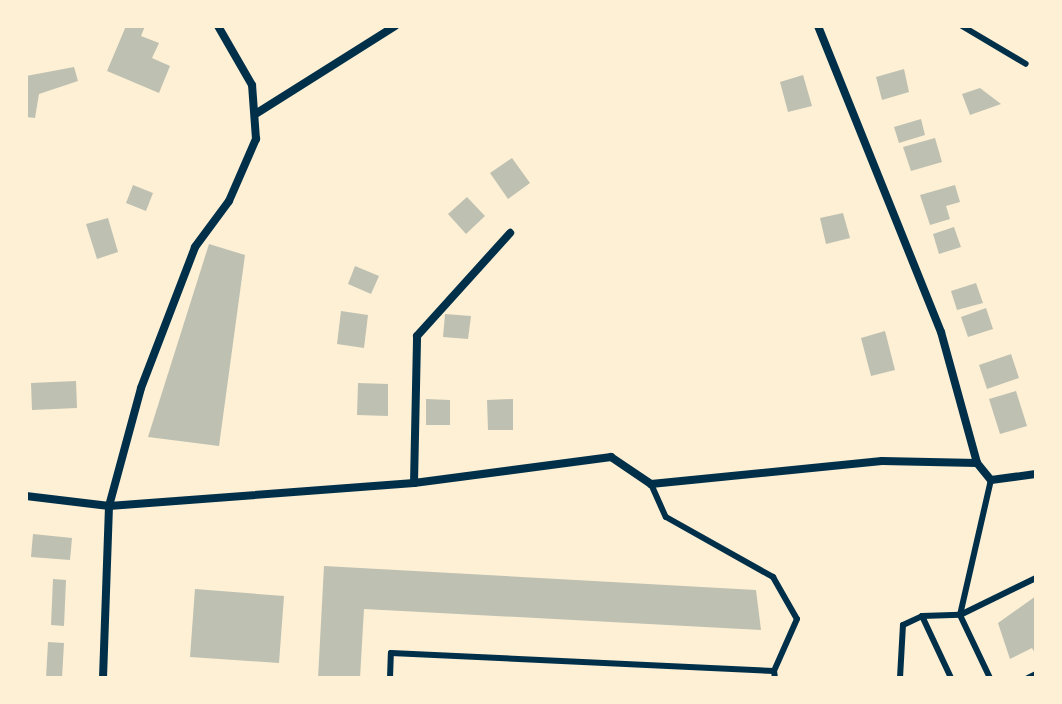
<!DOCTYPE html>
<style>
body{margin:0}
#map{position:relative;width:1062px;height:704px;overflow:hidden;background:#fdf0d5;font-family:Commissioner,sans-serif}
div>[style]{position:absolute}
.building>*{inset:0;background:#bec0b2}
.service>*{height:6px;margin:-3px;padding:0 3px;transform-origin:3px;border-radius:3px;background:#003049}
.minor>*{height:8px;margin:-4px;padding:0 4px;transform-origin:4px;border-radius:4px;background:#003049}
span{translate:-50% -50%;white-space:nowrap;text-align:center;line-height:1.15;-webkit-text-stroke:6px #fdf0d5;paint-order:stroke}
.frame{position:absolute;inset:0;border:28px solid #fdf0d5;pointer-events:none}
</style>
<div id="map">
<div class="building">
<i style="clip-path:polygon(126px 26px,145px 26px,141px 36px,159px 43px,152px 58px,170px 66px,159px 93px,107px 71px)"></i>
<i style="clip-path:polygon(74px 67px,78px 81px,39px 94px,35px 118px,26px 117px,26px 76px)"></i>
<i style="clip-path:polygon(904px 69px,909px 92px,882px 100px,876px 77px)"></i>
<i style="clip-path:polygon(803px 75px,812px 106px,788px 112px,780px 82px)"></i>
<i style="clip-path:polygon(980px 88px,1001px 104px,970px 115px,962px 94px)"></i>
<i style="clip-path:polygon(921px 119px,925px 135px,899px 143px,894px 127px)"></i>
<i style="clip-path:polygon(935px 138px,942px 162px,911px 171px,903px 147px)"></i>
<i style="clip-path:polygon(512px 158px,530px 183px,508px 199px,490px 173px)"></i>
<i style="clip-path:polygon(133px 185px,153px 193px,146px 211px,126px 203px)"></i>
<i style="clip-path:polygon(955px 185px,960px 202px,946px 206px,950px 219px,930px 225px,920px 195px)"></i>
<i style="clip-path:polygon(467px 197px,485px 216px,466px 234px,448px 214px)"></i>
<i style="clip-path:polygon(843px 213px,850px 238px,826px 244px,820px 218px)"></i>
<i style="clip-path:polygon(108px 218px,118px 252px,97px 259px,86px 224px)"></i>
<i style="clip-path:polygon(954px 227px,961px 247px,939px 254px,933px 234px)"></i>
<i style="clip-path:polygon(209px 244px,245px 255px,219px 446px,148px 437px)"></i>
<i style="clip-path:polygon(355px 266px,379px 276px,371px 294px,348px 284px)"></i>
<i style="clip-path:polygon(976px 283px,983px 303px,957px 310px,951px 291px)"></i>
<i style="clip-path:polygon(986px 308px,993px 329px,968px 337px,961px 317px)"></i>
<i style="clip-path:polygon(341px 311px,368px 315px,364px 348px,337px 344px)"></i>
<i style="clip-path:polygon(445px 314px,471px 316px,468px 339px,443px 337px)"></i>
<i style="clip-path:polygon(885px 331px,895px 370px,871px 376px,861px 338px)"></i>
<i style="clip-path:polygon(1011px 354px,1019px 378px,987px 389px,979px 365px)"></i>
<i style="clip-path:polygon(76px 381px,77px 408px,32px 410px,31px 383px)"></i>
<i style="clip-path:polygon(358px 383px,388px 384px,388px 416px,357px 415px)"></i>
<i style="clip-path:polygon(1016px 391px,1027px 426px,1000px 434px,989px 399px)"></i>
<i style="clip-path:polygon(426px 399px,450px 400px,450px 425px,426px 425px)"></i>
<i style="clip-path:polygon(513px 399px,513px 430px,488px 430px,487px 400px)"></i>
<i style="clip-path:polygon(33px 534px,72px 538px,70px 560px,31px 557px)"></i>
<i style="clip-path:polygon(324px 566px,756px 590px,761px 630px,364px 609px,360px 678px,318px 678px)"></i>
<i style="clip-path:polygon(53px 579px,66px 580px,64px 626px,51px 625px)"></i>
<i style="clip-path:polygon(195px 589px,284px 596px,279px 663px,190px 657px)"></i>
<i style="clip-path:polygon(1036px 596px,1036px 655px,1032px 648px,1010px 659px,998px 623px)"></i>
<i style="clip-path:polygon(48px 642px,64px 643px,62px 678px,46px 678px)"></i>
</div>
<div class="service">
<i style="left:962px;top:26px;width:74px;rotate:30.7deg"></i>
<i style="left:651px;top:484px;width:36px;rotate:66deg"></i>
<i style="left:666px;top:517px;width:123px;rotate:29.3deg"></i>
<i style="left:773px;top:577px;width:48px;rotate:60.3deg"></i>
<i style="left:797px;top:619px;width:57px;rotate:113.9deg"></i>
<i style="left:922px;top:616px;width:38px;rotate:-2deg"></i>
<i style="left:960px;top:615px;width:85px;rotate:-26deg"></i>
<i style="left:390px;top:678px;width:25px;rotate:-88deg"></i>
<i style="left:391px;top:653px;width:383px;rotate:2.7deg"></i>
<i style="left:774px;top:671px;width:7px;rotate:82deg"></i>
<i style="left:900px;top:678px;width:53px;rotate:-86.8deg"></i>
<i style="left:903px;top:625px;width:21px;rotate:-25deg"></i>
<i style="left:922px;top:616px;width:68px;rotate:64.9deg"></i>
<i style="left:990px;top:678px;width:70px;rotate:-115.5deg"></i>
<i style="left:960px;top:615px;width:139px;rotate:-77.1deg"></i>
<i style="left:1028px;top:678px;width:9px;rotate:-27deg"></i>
</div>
<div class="minor">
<i style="left:818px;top:26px;width:330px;rotate:68.1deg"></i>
<i style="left:941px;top:332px;width:136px;rotate:74.6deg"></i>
<i style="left:977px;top:463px;width:22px;rotate:51deg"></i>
<i style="left:991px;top:480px;width:45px;rotate:-7.6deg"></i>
<i style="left:257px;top:113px;width:163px;rotate:-32.2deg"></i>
<i style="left:414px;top:483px;width:147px;rotate:-88.8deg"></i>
<i style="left:417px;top:336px;width:139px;rotate:-47.9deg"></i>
<i style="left:26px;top:496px;width:84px;rotate:6.9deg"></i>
<i style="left:109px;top:506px;width:306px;rotate:-4.3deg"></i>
<i style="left:414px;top:483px;width:199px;rotate:-7.5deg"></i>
<i style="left:611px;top:457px;width:48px;rotate:34deg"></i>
<i style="left:651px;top:484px;width:232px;rotate:-5.7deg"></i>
<i style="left:882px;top:461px;width:95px;rotate:1.2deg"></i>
<i style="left:103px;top:678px;width:172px;rotate:-88deg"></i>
<i style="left:109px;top:506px;width:122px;rotate:-74.8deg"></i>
<i style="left:141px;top:388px;width:151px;rotate:-69deg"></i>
<i style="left:195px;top:247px;width:57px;rotate:-53.5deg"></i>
<i style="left:229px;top:201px;width:68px;rotate:-66.5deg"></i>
<i style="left:256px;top:139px;width:54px;rotate:-94.2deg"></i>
<i style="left:252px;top:85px;width:68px;rotate:-120deg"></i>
</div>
<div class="frame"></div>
</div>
